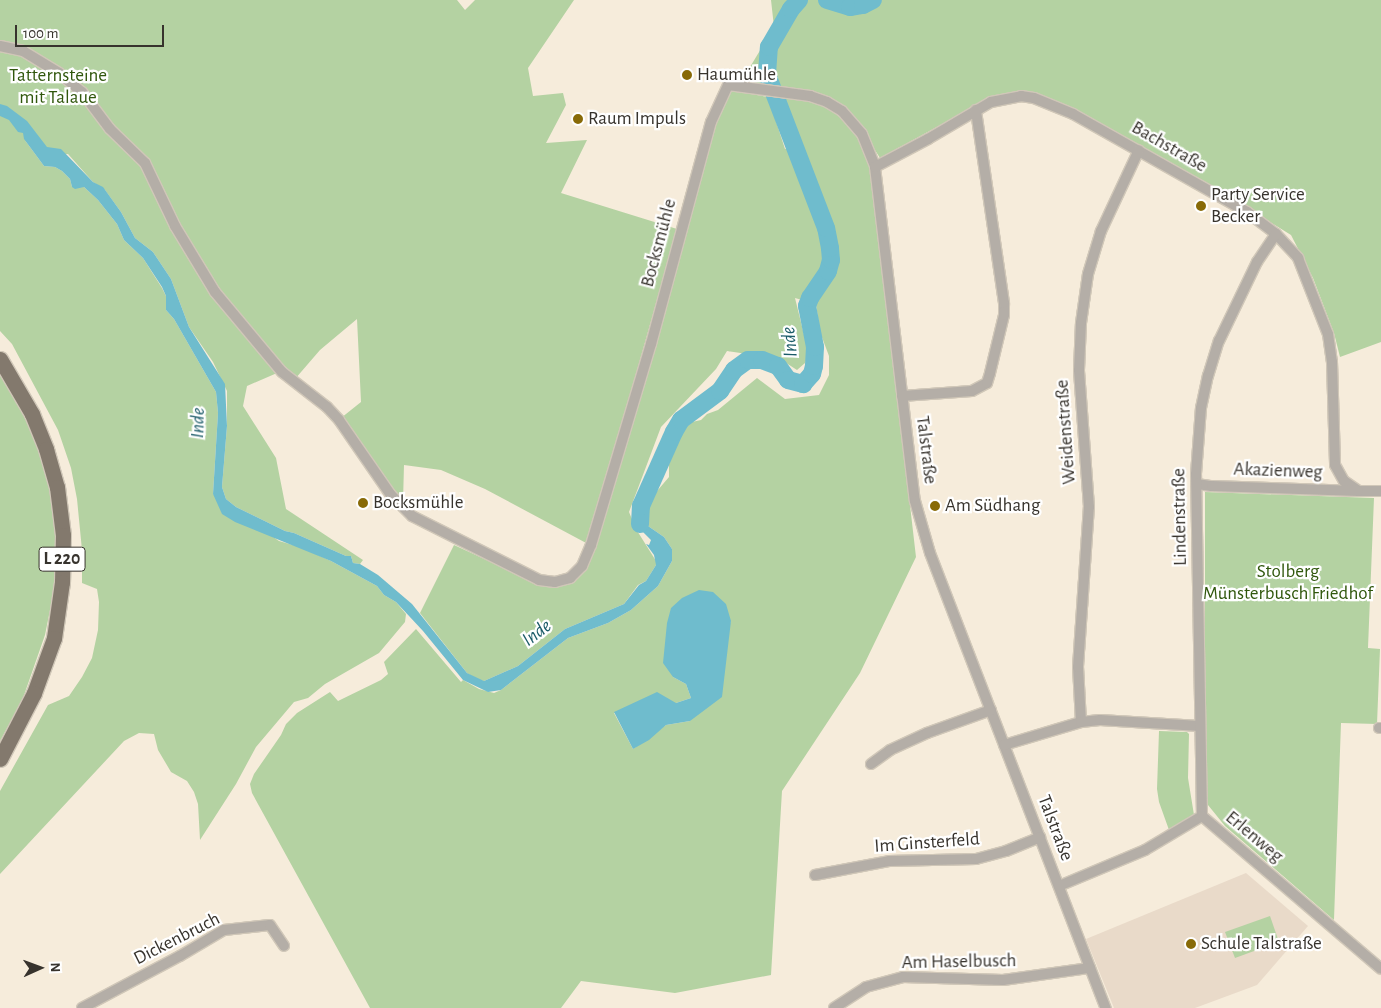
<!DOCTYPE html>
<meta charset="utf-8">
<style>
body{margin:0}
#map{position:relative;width:1381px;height:1008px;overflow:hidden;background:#f6ecdb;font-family:"Alegreya Sans",sans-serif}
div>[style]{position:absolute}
.education>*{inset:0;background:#e9dac9}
.green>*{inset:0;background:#b4d2a2}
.water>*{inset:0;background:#6fbccd}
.river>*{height:18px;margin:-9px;padding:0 9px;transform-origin:9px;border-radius:9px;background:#6fbccd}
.roads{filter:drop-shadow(1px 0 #d0c7b8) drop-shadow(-1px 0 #d0c7b8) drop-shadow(0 1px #d0c7b8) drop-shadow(0 -1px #d0c7b8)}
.street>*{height:10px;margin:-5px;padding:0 5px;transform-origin:5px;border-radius:5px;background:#b4aea7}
.primary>*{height:15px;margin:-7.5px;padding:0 7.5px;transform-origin:7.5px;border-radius:7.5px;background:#83796d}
.dots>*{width:14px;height:14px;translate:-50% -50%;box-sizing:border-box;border:2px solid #fff;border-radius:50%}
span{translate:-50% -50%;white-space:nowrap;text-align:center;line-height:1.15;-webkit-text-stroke:4.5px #fff;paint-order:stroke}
.shield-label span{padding:1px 4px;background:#fff;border:1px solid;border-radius:4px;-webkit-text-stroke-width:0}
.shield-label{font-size:18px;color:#37332d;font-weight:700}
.poi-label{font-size:19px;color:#37332d}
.left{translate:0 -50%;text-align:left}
.park-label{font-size:19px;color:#30570c}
.street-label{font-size:19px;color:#37332d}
.water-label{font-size:20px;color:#1b5b68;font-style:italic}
.north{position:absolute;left:15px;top:943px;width:50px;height:50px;-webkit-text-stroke:4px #fff;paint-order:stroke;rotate:88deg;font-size:14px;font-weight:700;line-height:20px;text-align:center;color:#37332d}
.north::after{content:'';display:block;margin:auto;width:18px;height:22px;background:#37332d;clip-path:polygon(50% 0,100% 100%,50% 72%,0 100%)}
.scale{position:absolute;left:15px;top:25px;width:149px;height:22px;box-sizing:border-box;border:2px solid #37332d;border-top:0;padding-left:6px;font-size:15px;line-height:18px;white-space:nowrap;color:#37332d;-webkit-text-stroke:4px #fff;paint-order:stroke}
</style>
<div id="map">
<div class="education">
<i style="clip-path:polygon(1246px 873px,1308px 926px,1257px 985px,1195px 1008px,1114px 1008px,1086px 939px)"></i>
</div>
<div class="green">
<i style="clip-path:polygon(0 0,457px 0,465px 10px,475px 0,574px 0,528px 68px,533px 96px,563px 93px,566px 105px,546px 143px,587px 140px,561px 193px,677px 229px,588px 544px,485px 489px,441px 470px,404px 465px,403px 502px,393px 493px,341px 418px,361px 402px,357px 319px,320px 350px,295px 379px,284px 370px,247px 386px,243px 406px,276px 458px,286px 509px,363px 560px,360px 564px,353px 563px,351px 556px,346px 556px,294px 533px,285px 531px,236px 507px,226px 499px,222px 487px,227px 426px,227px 391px,213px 362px,189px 327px,171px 279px,153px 252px,135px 238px,121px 212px,105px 190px,93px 182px,68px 154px,39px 156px,24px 139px,44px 166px,55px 167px,62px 171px,70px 179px,72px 187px,84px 187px,98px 200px,117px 224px,124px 240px,143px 258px,162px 288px,166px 296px,166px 310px,174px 319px,216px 392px,218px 413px,213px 494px,279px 541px,300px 547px,331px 561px,377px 586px,384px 595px,396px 602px,406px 614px,405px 622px,379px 653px,325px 684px,308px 698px,294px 702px,256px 747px,236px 784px,200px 840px,198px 804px,194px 792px,187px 781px,171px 772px,158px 750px,154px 734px,139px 733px,124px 741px,0 874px,0 791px,48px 705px,69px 696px,82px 677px,92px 658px,98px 630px,99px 602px,97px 589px,82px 583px,82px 550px,77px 499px,71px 468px,58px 430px,12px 344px,0 331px)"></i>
<i style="clip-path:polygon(771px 0,1381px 0,1381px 342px,1340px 357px,1334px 333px,1313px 278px,1291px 235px,1209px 184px,1075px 111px,1022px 92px,1004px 94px,990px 98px,880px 158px,866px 136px,811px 93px,741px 82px,774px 27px)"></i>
<i style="clip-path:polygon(evenodd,728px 90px,768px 97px,785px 149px,797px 146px,783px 96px,809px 99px,826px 105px,842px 114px,859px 136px,871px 169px,916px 557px,860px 673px,782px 791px,771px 975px,675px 993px,581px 981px,561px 1008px,370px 1008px,252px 793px,250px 784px,254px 774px,281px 735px,286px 724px,297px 713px,330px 692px,338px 701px,381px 680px,388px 674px,384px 662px,416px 629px,461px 682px,463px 680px,479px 689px,494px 693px,501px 690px,568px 638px,608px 623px,631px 610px,658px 586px,672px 561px,672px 549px,664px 537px,648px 526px,644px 512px,646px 504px,669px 477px,669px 464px,683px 430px,692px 422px,701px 420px,707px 414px,718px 410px,757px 378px,785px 399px,819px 395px,829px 375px,829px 356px,820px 332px,816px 304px,795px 298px,809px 355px,805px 363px,797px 370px,780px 359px,727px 351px,716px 369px,661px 427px,629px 512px,636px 529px,656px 561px,656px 565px,646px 581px,638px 585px,624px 604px,565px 629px,518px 666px,484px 681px,478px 680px,467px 673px,420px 613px,454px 545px,539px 584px,584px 568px,656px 333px,718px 115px,728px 90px,731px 621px,690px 721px,666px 725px,633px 749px,614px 713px,676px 703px,691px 698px,686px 684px,673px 677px,667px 642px,667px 623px,731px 621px)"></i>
<i style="clip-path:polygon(0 373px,25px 417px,39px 451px,50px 488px,57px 534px,56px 580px,45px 635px,22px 701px,0 741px)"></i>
<i style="clip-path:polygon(1205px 492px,1374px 498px,1368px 648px,1380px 649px,1377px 724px,1341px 723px,1334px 920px,1225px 826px,1208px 805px,1202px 776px,1205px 659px)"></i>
<i style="clip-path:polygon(1159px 731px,1187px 732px,1189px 734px,1188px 778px,1194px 815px,1169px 830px,1159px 802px,1157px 789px)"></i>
<i style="clip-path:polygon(1270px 916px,1279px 942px,1235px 958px,1225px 932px)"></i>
</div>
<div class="water">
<i style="clip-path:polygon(0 104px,7px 106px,27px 121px,47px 147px,61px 149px,93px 182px,103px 187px,121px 212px,135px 238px,153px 252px,171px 279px,189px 327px,225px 384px,227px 426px,222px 487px,226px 499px,236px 507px,285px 531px,294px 533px,346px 556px,351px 556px,353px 563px,360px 564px,378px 575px,412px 604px,467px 673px,484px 681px,518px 666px,565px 629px,624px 604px,639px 585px,646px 581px,656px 565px,654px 555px,646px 544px,649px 545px,651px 540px,637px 526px,634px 519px,638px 498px,646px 504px,644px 516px,648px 526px,664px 537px,672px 549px,672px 561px,658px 586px,631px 610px,608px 623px,568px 638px,501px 690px,488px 692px,463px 680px,423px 631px,396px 602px,384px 595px,377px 586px,331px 561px,235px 522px,222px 514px,213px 494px,218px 413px,216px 392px,174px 319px,166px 310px,166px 296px,162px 287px,143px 258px,124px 240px,117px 224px,98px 200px,84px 187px,75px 189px,72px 187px,70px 179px,62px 171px,55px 167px,44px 166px,24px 139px,23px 133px,18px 132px,9px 120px,0 116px)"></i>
<i style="clip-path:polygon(699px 590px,713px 592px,726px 604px,731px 621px,722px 697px,690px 721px,666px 725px,649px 740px,633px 749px,614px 712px,657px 692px,676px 703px,691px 698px,686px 684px,673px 677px,663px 663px,667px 623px,671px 608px,682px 598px)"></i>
</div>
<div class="river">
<i style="left:827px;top:0;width:24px;rotate:17deg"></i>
<i style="left:850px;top:7px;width:13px;rotate:-9deg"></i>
<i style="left:863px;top:5px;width:11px;rotate:-27deg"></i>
<i style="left:640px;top:524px;width:18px;rotate:-87deg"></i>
<i style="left:641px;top:506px;width:81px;rotate:-66deg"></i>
<i style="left:674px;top:432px;width:14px;rotate:-60deg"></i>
<i style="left:681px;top:420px;width:49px;rotate:-36.6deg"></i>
<i style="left:720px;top:391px;width:25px;rotate:-56deg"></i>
<i style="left:734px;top:370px;width:17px;rotate:-36deg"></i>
<i style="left:748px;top:360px;width:14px"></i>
<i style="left:762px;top:360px;width:17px;rotate:21deg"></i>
<i style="left:778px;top:366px;width:17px;rotate:54deg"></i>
<i style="left:788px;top:380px;width:16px;rotate:15deg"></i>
<i style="left:803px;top:384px;width:13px;rotate:-48deg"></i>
<i style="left:812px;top:374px;width:8px;rotate:-76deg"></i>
<i style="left:814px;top:366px;width:19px;rotate:-87deg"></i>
<i style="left:815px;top:347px;width:42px;rotate:-101deg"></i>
<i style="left:807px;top:306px;width:9px;rotate:-69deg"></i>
<i style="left:810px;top:298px;width:32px;rotate:-56deg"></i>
<i style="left:828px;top:271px;width:11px;rotate:-75deg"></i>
<i style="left:831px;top:260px;width:12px;rotate:-95deg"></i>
<i style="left:830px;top:248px;width:20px;rotate:-101deg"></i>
<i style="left:826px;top:228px;width:165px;rotate:-111deg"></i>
<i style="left:767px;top:74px;width:27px;rotate:-86deg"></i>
<i style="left:769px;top:47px;width:44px;rotate:-59.9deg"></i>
<i style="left:791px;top:9px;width:12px;rotate:-48deg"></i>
</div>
<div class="roads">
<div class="street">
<i style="left:0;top:46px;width:24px;rotate:12deg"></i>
<i style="left:23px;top:51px;width:42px;rotate:31.4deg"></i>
<i style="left:59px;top:73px;width:30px;rotate:40deg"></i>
<i style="left:82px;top:92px;width:46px;rotate:52.9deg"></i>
<i style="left:110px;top:129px;width:49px;rotate:44.2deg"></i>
<i style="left:145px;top:163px;width:70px;rotate:64.5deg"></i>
<i style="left:175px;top:226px;width:77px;rotate:58.8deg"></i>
<i style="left:215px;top:292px;width:104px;rotate:50.1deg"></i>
<i style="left:282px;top:372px;width:57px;rotate:37.9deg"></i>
<i style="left:327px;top:407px;width:18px;rotate:47deg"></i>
<i style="left:339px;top:420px;width:91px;rotate:55.3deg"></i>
<i style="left:391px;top:495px;width:30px;rotate:45deg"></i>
<i style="left:412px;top:516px;width:142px;rotate:26.7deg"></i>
<i style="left:539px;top:580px;width:16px;rotate:7deg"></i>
<i style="left:555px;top:582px;width:16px;rotate:-15deg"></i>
<i style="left:570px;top:578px;width:17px;rotate:-45deg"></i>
<i style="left:582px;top:566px;width:23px;rotate:-67deg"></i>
<i style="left:591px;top:545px;width:210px;rotate:-73.4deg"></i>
<i style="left:651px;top:344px;width:230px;rotate:-74.9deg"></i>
<i style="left:711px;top:122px;width:41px;rotate:-65.3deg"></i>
<i style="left:728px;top:85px;width:83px;rotate:7.6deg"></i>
<i style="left:810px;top:96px;width:18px;rotate:19deg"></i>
<i style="left:827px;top:102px;width:17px;rotate:31deg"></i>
<i style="left:842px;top:111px;width:30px;rotate:49deg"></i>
<i style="left:862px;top:134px;width:35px;rotate:68deg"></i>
<i style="left:875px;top:167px;width:336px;rotate:83.2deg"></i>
<i style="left:915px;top:501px;width:54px;rotate:73.9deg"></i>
<i style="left:930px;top:553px;width:488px;rotate:68.9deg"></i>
<i style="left:875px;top:167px;width:60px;rotate:-27.8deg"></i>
<i style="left:928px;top:139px;width:73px;rotate:-30.4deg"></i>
<i style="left:991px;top:102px;width:31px;rotate:-11deg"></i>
<i style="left:1021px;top:96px;width:13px;rotate:9deg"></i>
<i style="left:1034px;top:98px;width:42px;rotate:22.3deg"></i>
<i style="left:1073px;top:114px;width:200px;rotate:29.4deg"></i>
<i style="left:1247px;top:212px;width:36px;rotate:37deg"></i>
<i style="left:1276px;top:234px;width:33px;rotate:47deg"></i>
<i style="left:1298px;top:258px;width:82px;rotate:68.5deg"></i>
<i style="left:1328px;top:334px;width:28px;rotate:82deg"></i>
<i style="left:1332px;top:362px;width:103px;rotate:88.3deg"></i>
<i style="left:1335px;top:465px;width:18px;rotate:61deg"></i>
<i style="left:1344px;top:481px;width:18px;rotate:34deg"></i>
<i style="left:1359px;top:491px;width:22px"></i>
<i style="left:902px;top:396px;width:70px;rotate:-4.1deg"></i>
<i style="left:972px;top:391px;width:17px;rotate:-28deg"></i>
<i style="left:987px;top:383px;width:10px;rotate:-73deg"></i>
<i style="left:990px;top:373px;width:60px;rotate:-76.4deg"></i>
<i style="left:1004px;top:315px;width:12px;rotate:-90deg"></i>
<i style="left:1004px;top:303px;width:195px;rotate:-98.3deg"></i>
<i style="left:1197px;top:484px;width:15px;rotate:8deg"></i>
<i style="left:1212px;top:486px;width:146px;rotate:2deg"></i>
<i style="left:1081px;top:722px;width:55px;rotate:-93.1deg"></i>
<i style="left:1078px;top:667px;width:160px;rotate:-86.1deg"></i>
<i style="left:1089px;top:507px;width:137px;rotate:-94.2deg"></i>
<i style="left:1079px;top:370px;width:47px;rotate:-87.6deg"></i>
<i style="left:1081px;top:323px;width:49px;rotate:-81.9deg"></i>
<i style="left:1088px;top:274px;width:45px;rotate:-73.2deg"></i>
<i style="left:1101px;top:231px;width:89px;rotate:-64.9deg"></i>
<i style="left:1379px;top:728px;width:2px"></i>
<i style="left:1004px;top:745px;width:80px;rotate:-16.6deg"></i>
<i style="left:1081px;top:722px;width:19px;rotate:-6deg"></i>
<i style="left:1100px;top:720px;width:100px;rotate:3.4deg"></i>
<i style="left:871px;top:764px;width:24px;rotate:-36deg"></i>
<i style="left:890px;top:750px;width:41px;rotate:-24.7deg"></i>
<i style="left:927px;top:733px;width:68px;rotate:-19.8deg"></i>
<i style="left:1202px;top:816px;width:342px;rotate:-91deg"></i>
<i style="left:1196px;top:474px;width:66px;rotate:-85.7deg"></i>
<i style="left:1201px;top:408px;width:33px;rotate:-78deg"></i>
<i style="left:1208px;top:376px;width:37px;rotate:-73deg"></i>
<i style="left:1219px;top:341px;width:88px;rotate:-64.3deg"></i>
<i style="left:1257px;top:262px;width:34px;rotate:-56deg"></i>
<i style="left:815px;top:875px;width:75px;rotate:-10.7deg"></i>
<i style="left:889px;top:861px;width:87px;rotate:-1.3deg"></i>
<i style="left:976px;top:859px;width:31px;rotate:-15deg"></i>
<i style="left:1006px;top:851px;width:37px;rotate:-22deg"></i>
<i style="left:1059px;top:886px;width:93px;rotate:-22.7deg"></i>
<i style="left:1145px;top:850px;width:66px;rotate:-30.8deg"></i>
<i style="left:1202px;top:816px;width:235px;rotate:40.5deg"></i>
<i style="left:82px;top:1008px;width:111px;rotate:-28deg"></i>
<i style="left:180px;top:956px;width:51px;rotate:-30.6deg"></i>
<i style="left:224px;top:930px;width:46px;rotate:-6.2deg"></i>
<i style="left:270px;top:925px;width:25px;rotate:56deg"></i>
<i style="left:834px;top:1008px;width:38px;rotate:-33deg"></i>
<i style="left:866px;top:987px;width:38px;rotate:-15deg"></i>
<i style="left:903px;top:977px;width:100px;rotate:1.7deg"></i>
<i style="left:1003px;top:980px;width:88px;rotate:-7.9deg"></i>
</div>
<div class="primary">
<i style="left:0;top:359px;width:64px;rotate:59.8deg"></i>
<i style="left:32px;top:414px;width:38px;rotate:68deg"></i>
<i style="left:46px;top:449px;width:40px;rotate:74deg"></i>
<i style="left:57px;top:487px;width:48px;rotate:82.9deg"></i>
<i style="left:63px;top:535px;width:47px;rotate:91.2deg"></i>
<i style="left:62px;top:582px;width:57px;rotate:98.1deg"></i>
<i style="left:54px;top:638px;width:59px;rotate:110deg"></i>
<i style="left:34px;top:693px;width:74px;rotate:117.3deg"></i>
</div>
</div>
<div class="dots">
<i style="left:687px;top:75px;background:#886a07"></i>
<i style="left:578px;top:119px;background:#886a07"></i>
<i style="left:1201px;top:206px;background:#886a07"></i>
<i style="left:363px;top:503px;background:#886a07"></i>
<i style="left:935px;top:506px;background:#886a07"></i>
<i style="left:1191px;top:944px;background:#886a07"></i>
</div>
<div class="shield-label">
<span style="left:62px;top:559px">L 220</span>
</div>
<div class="poi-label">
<span class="left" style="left:697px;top:75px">Haumühle</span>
<span class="left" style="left:588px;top:119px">Raum Impuls</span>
<span class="left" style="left:1211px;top:206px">Party Service<br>Becker</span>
<span class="left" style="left:373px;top:503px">Bocksmühle</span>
<span class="left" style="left:945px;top:506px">Am Südhang</span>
<span class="left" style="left:1201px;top:944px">Schule Talstraße</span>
</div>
<div class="park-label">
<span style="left:58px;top:87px">Tatternsteine<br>mit Talaue</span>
<span style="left:1288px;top:583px">Stolberg<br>Münsterbusch Friedhof</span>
</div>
<div class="street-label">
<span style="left:1169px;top:147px;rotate:30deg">Bachstraße</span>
<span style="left:659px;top:243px;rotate:-75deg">Bocksmühle</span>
<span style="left:1066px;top:432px;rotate:-94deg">Weidenstraße</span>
<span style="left:926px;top:450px;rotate:83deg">Talstraße</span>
<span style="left:1278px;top:471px;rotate:2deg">Akazienweg</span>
<span style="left:1180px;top:517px;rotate:-91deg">Lindenstraße</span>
<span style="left:1055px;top:828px;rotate:69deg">Talstraße</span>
<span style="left:1254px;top:837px;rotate:40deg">Erlenweg</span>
<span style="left:927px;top:843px;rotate:-4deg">Im Ginsterfeld</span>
<span style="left:177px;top:939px;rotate:-27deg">Dickenbruch</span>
<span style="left:959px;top:962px;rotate:-1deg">Am Haselbusch</span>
</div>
<div class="water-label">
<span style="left:790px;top:342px;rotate:-95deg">Inde</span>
<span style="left:198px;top:423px;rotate:-88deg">Inde</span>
<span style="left:537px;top:633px;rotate:-37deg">Inde</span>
</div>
<div class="north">N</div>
<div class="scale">100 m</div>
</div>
